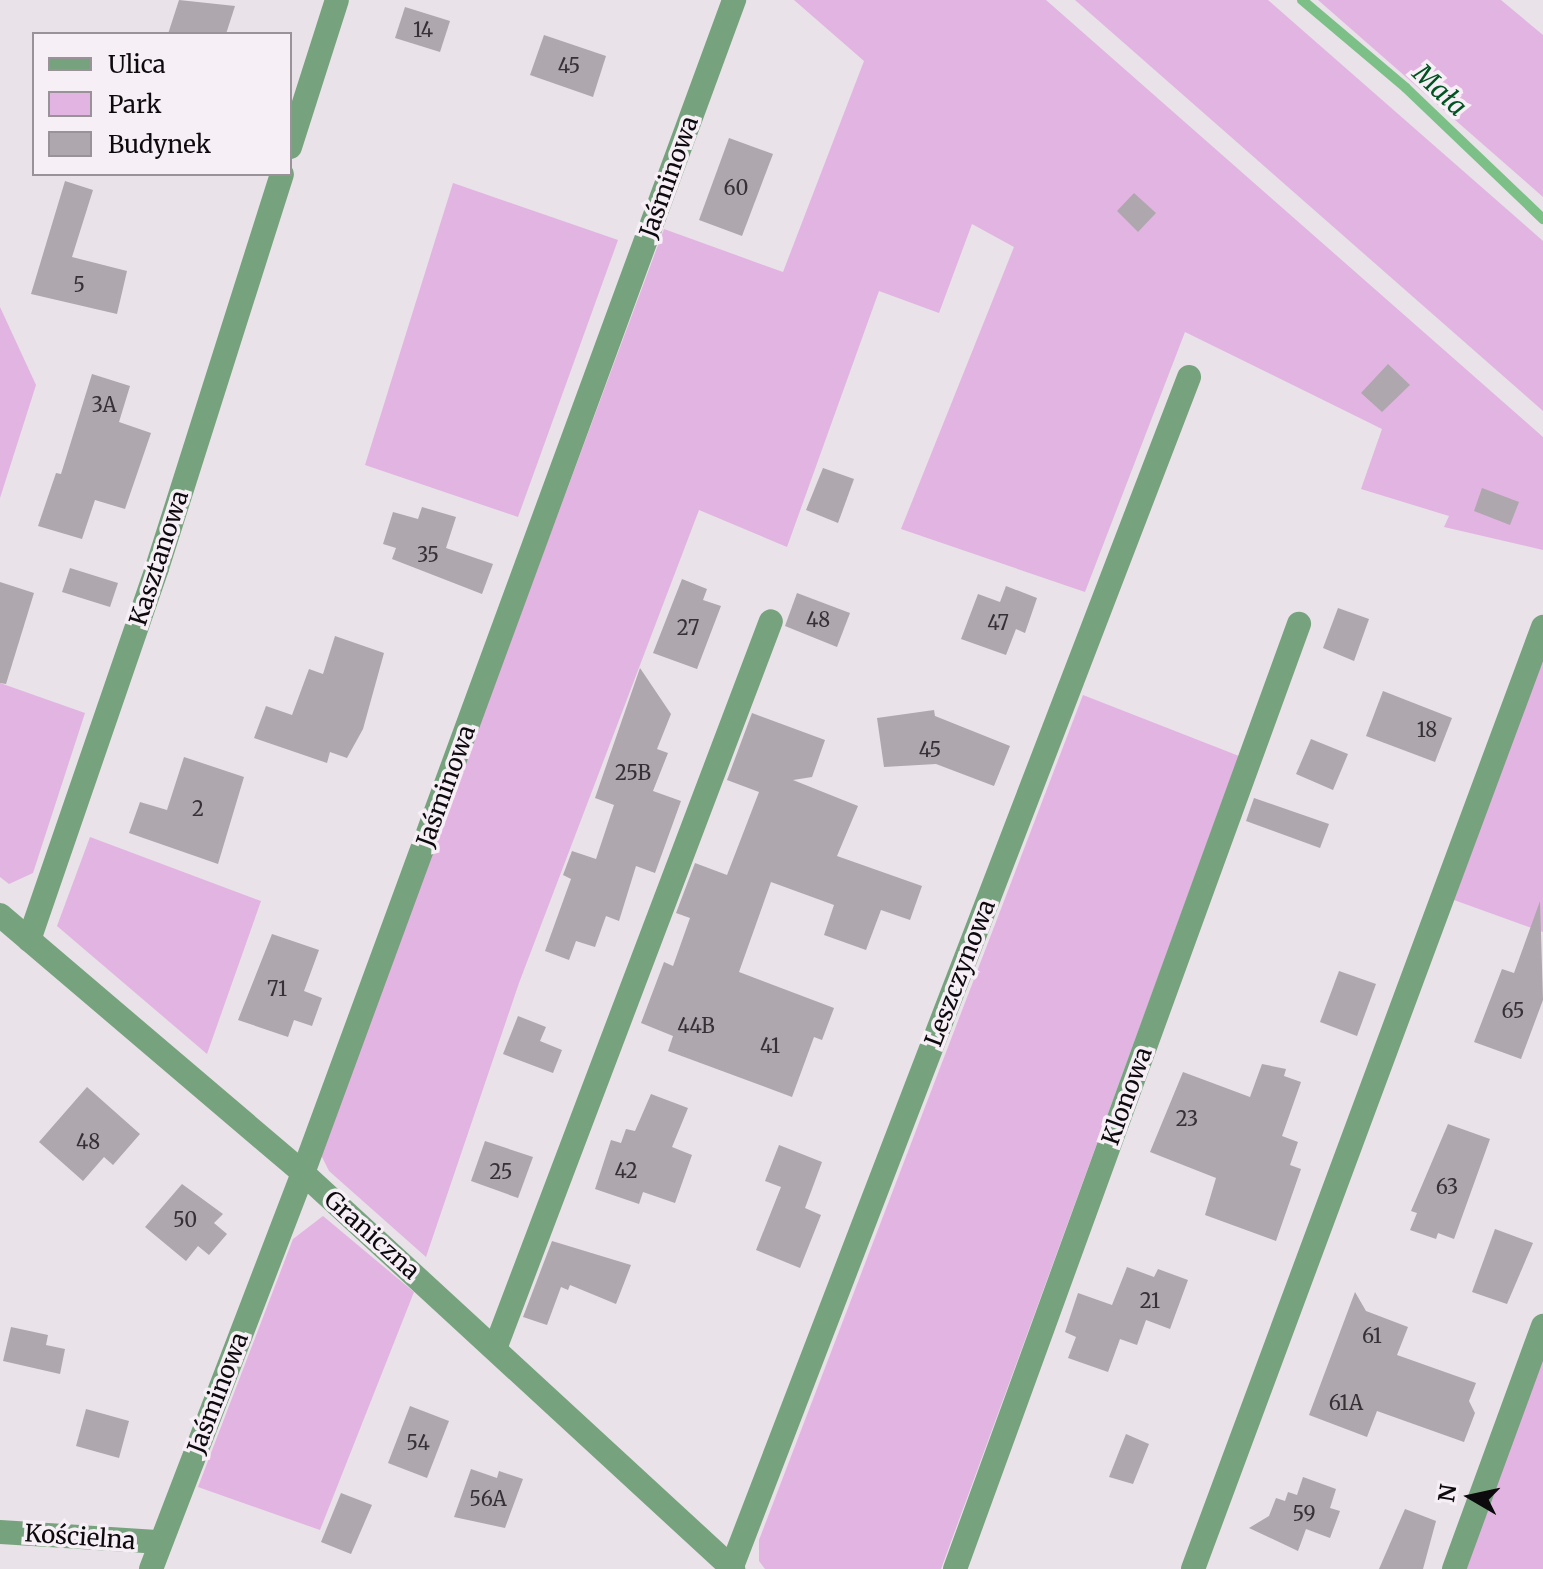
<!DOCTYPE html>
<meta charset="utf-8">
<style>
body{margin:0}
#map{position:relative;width:1543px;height:1569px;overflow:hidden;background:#e9e2e9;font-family:Merriweather,serif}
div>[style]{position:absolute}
.green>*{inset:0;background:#e2b4e1}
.stream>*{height:10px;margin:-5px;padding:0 5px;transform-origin:5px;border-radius:5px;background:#7cc088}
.building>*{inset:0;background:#aea7ae}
.minor>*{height:24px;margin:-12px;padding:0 12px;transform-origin:12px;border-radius:12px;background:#76a37d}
span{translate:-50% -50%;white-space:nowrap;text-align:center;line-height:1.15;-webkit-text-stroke:7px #f7eff6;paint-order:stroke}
.number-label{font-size:20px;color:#353135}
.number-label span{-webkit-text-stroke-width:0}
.street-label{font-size:24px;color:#0d0a0d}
.water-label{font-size:26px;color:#015421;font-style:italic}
.legend{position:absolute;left:32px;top:32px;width:260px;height:144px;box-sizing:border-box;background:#f7eff6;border:2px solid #999399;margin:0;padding:10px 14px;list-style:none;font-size:24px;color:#0d0a0d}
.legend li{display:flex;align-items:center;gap:16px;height:40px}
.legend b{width:40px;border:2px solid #999399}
.north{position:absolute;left:1431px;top:1457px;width:80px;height:80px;-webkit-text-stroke:6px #f7eff6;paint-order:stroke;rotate:279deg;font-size:22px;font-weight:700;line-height:32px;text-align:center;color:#0d0a0d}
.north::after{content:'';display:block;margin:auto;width:28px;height:36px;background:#0d0a0d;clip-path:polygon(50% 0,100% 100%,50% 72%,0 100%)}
</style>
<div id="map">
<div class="green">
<i style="clip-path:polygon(794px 0,1046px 0,1543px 437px,1543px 550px,1444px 527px,1449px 516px,1361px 489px,1382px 429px,1185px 332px,1085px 592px,901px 529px,1014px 247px,972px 224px,939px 313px,879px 291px,787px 547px,699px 510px,519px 983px,426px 1257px,329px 1171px,320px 1153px,664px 229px,783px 272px,864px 61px)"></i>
<i style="clip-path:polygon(1075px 0,1268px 0,1543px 241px,1543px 411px)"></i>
<i style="clip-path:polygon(1318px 0,1501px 0,1543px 35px,1543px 197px)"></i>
<i style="clip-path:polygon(453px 183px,618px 240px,518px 517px,365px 465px)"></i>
<i style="clip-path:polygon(0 307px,36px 385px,0 498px)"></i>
<i style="clip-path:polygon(1543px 658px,1543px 932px,1454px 900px)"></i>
<i style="clip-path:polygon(0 683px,85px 713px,33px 873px,9px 884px,0 877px)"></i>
<i style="clip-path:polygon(1083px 695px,1239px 756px,941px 1569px,765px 1569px,759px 1561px,759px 1540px)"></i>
<i style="clip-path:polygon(90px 837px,261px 901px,207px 1054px,57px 926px)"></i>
<i style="clip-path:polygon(323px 1216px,414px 1292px,320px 1530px,198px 1487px,293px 1239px)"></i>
<i style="clip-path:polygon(1543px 1357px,1543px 1569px,1465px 1569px)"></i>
</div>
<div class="stream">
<i style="left:1302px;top:0;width:136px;rotate:40.2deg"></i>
<i style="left:1406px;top:88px;width:190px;rotate:43.7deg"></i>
</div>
<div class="building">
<i style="clip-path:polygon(179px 0,235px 6px,226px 34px,168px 34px)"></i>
<i style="clip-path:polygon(405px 7px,450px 21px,440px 52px,395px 38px)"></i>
<i style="clip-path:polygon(544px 35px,606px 56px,593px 97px,530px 75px)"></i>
<i style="clip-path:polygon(729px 138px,773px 154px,742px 236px,699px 220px)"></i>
<i style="clip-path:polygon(65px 181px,93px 190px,72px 257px,127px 271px,117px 314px,31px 294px)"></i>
<i style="clip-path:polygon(1134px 193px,1156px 213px,1138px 232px,1117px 211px)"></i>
<i style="clip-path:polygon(1388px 364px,1410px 385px,1382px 412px,1361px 393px)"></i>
<i style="clip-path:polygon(92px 374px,130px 386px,119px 422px,151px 433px,125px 509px,95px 500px,82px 539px,38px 526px,56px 473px,61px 474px)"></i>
<i style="clip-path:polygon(823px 468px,854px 479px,838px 523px,806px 510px)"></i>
<i style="clip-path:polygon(1482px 488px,1519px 502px,1510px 525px,1474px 511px)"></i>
<i style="clip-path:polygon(422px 507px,456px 517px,446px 548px,493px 564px,482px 594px,392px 559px,396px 548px,383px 544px,393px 512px,418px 519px)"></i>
<i style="clip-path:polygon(70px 568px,118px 583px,110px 607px,62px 592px)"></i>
<i style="clip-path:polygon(682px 579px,707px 589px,703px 600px,721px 606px,697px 669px,653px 653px)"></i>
<i style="clip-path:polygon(0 582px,34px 593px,6px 684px,0 683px)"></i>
<i style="clip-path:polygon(1006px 586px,1037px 598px,1025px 633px,1016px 629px,1006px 655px,961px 639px,978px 594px,1000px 602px)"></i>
<i style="clip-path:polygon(797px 593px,850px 613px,837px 647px,785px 626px)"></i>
<i style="clip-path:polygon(1338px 608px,1369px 619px,1354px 661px,1323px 648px)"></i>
<i style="clip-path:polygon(335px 636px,384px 653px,363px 729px,347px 758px,330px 752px,327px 763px,254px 738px,266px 706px,292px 715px,309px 669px,323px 674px)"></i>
<i style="clip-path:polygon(640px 668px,671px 714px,657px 749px,668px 753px,653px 791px,681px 801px,655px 873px,636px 866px,619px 921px,606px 916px,595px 947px,576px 941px,569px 960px,545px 951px,571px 879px,563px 875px,572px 851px,596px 859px,614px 805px,595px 798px)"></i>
<i style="clip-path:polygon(1383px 691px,1452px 718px,1435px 762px,1366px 736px)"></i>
<i style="clip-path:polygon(934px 710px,935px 716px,1010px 746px,994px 786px,936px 764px,884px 767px,877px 718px)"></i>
<i style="clip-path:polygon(752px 713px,825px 740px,812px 777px,793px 780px,858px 806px,837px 856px,922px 886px,910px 920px,881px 910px,866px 950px,824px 935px,834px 905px,771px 882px,739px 972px,834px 1008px,822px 1040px,814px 1037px,792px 1097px,668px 1051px,673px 1036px,641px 1023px,664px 962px,673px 966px,690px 918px,676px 913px,695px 863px,727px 875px,759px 792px,727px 780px)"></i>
<i style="clip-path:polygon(1311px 739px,1348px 754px,1333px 790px,1296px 774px)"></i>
<i style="clip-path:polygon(184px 757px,244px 777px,218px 864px,129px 833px,140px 802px,167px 810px)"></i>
<i style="clip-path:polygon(1254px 798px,1329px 824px,1320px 848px,1246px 821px)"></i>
<i style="clip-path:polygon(1540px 901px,1543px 1000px,1521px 1059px,1474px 1042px,1502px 969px,1514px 973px)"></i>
<i style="clip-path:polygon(272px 934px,319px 950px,304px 991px,322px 998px,312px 1026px,294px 1020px,288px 1037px,238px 1020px)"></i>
<i style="clip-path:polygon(1339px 971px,1376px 984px,1357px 1036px,1320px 1022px)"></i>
<i style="clip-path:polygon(518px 1016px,546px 1027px,540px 1041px,562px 1050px,553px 1073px,503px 1054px)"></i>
<i style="clip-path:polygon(1262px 1064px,1286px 1069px,1284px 1076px,1301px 1082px,1282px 1136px,1298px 1142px,1290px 1165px,1301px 1169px,1276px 1241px,1205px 1215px,1216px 1178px,1150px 1152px,1183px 1072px,1250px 1097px)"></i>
<i style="clip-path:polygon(87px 1087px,140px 1134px,113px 1165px,104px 1157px,83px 1181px,39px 1142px)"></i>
<i style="clip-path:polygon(651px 1094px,688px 1108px,672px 1147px,692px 1155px,675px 1203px,643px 1192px,639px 1204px,595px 1189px,611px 1140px,621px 1143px,626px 1129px,635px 1131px)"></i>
<i style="clip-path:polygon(1448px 1124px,1490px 1139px,1454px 1239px,1438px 1233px,1436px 1239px,1410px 1230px,1417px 1213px,1411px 1211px)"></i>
<i style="clip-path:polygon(485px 1141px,533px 1157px,518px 1198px,471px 1181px)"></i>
<i style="clip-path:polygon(779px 1145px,822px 1162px,805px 1208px,821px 1215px,800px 1268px,756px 1250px,781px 1187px,765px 1181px)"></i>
<i style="clip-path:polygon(182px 1184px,223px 1214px,214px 1223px,227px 1234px,209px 1255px,198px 1246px,186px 1261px,145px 1227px)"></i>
<i style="clip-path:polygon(1495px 1229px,1533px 1243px,1507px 1304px,1472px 1292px)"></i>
<i style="clip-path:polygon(552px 1241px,631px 1265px,616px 1304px,570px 1285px,568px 1290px,561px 1287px,547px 1325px,523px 1317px)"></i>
<i style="clip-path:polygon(1127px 1267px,1154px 1277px,1158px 1269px,1188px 1280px,1170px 1329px,1146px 1320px,1137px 1345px,1120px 1339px,1108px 1372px,1068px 1358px,1076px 1337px,1065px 1332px,1078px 1293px,1112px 1305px)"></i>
<i style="clip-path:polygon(1355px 1292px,1366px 1311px,1408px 1327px,1397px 1355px,1476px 1383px,1469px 1401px,1475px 1413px,1464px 1442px,1377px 1411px,1367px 1437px,1309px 1415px)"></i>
<i style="clip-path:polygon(11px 1327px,48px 1335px,46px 1345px,65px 1349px,60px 1374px,3px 1361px)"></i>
<i style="clip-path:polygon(410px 1406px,449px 1421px,427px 1478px,388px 1463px)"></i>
<i style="clip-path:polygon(86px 1409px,129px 1421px,119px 1458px,76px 1446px)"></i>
<i style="clip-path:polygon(1126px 1434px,1149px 1444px,1133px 1484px,1109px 1477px)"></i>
<i style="clip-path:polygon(471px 1469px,497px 1478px,499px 1471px,523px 1479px,505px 1528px,454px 1517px)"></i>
<i style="clip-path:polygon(1303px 1477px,1336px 1489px,1330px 1508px,1340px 1511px,1330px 1538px,1306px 1529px,1298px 1551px,1249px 1528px,1269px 1516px,1276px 1498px,1285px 1501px,1288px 1492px,1297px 1495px)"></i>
<i style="clip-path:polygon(341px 1493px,372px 1505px,351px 1554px,321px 1542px)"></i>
<i style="clip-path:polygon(1405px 1509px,1436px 1521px,1423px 1569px,1379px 1569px)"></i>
</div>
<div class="minor">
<i style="left:290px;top:147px;width:154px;rotate:-72.3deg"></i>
<i style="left:0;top:915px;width:398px;rotate:40.4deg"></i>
<i style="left:303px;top:1173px;width:585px;rotate:42.64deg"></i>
<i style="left:29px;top:940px;width:393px;rotate:-71deg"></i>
<i style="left:157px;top:568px;width:413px;rotate:-72.4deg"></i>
<i style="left:496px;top:1346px;width:775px;rotate:-69.23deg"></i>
<i style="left:0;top:1532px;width:161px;rotate:3.6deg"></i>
<i style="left:151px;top:1569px;width:424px;rotate:-69deg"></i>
<i style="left:303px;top:1173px;width:1250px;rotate:-69.82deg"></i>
<i style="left:731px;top:1569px;width:1277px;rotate:-68.98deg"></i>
<i style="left:955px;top:1569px;width:1006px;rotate:-70deg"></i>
<i style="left:1193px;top:1569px;width:1005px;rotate:-69.62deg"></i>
<i style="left:1454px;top:1569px;width:259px;rotate:-69.9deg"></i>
</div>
<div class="number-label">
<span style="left:423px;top:29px">14</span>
<span style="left:569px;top:65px">45</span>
<span style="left:736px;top:187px">60</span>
<span style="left:79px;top:284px">5</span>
<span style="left:104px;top:404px">3A</span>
<span style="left:428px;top:554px">35</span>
<span style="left:818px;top:619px">48</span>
<span style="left:998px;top:622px">47</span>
<span style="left:688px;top:627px">27</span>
<span style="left:1427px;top:729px">18</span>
<span style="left:930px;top:749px">45</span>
<span style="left:633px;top:772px">25B</span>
<span style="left:198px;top:808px">2</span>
<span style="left:277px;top:988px">71</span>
<span style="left:1513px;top:1010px">65</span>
<span style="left:696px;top:1025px">44B</span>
<span style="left:770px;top:1045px">41</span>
<span style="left:1187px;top:1118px">23</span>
<span style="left:88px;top:1141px">48</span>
<span style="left:626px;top:1170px">42</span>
<span style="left:501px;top:1171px">25</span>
<span style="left:1447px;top:1186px">63</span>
<span style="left:185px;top:1219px">50</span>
<span style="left:1150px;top:1300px">21</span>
<span style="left:1372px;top:1335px">61</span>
<span style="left:1346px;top:1402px">61A</span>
<span style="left:418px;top:1442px">54</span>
<span style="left:488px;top:1498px">56A</span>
<span style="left:1304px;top:1513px">59</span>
</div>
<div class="street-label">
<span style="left:669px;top:177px;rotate:-70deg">Jaśminowa</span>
<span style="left:159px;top:558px;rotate:-72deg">Kasztanowa</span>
<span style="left:446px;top:786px;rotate:-70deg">Jaśminowa</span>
<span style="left:960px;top:973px;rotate:-69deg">Leszczynowa</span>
<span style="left:1127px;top:1096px;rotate:-70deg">Klonowa</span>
<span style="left:372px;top:1235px;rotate:42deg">Graniczna</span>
<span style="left:218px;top:1393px;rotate:-69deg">Jaśminowa</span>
<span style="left:80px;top:1537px;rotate:4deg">Kościelna</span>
</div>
<div class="water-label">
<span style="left:1440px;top:90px;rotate:43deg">Mała</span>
</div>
<ul class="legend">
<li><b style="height:10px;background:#76a37d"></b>Ulica</li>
<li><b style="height:22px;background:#e2b4e1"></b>Park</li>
<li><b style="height:22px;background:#aea7ae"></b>Budynek</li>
</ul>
<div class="north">N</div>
</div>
